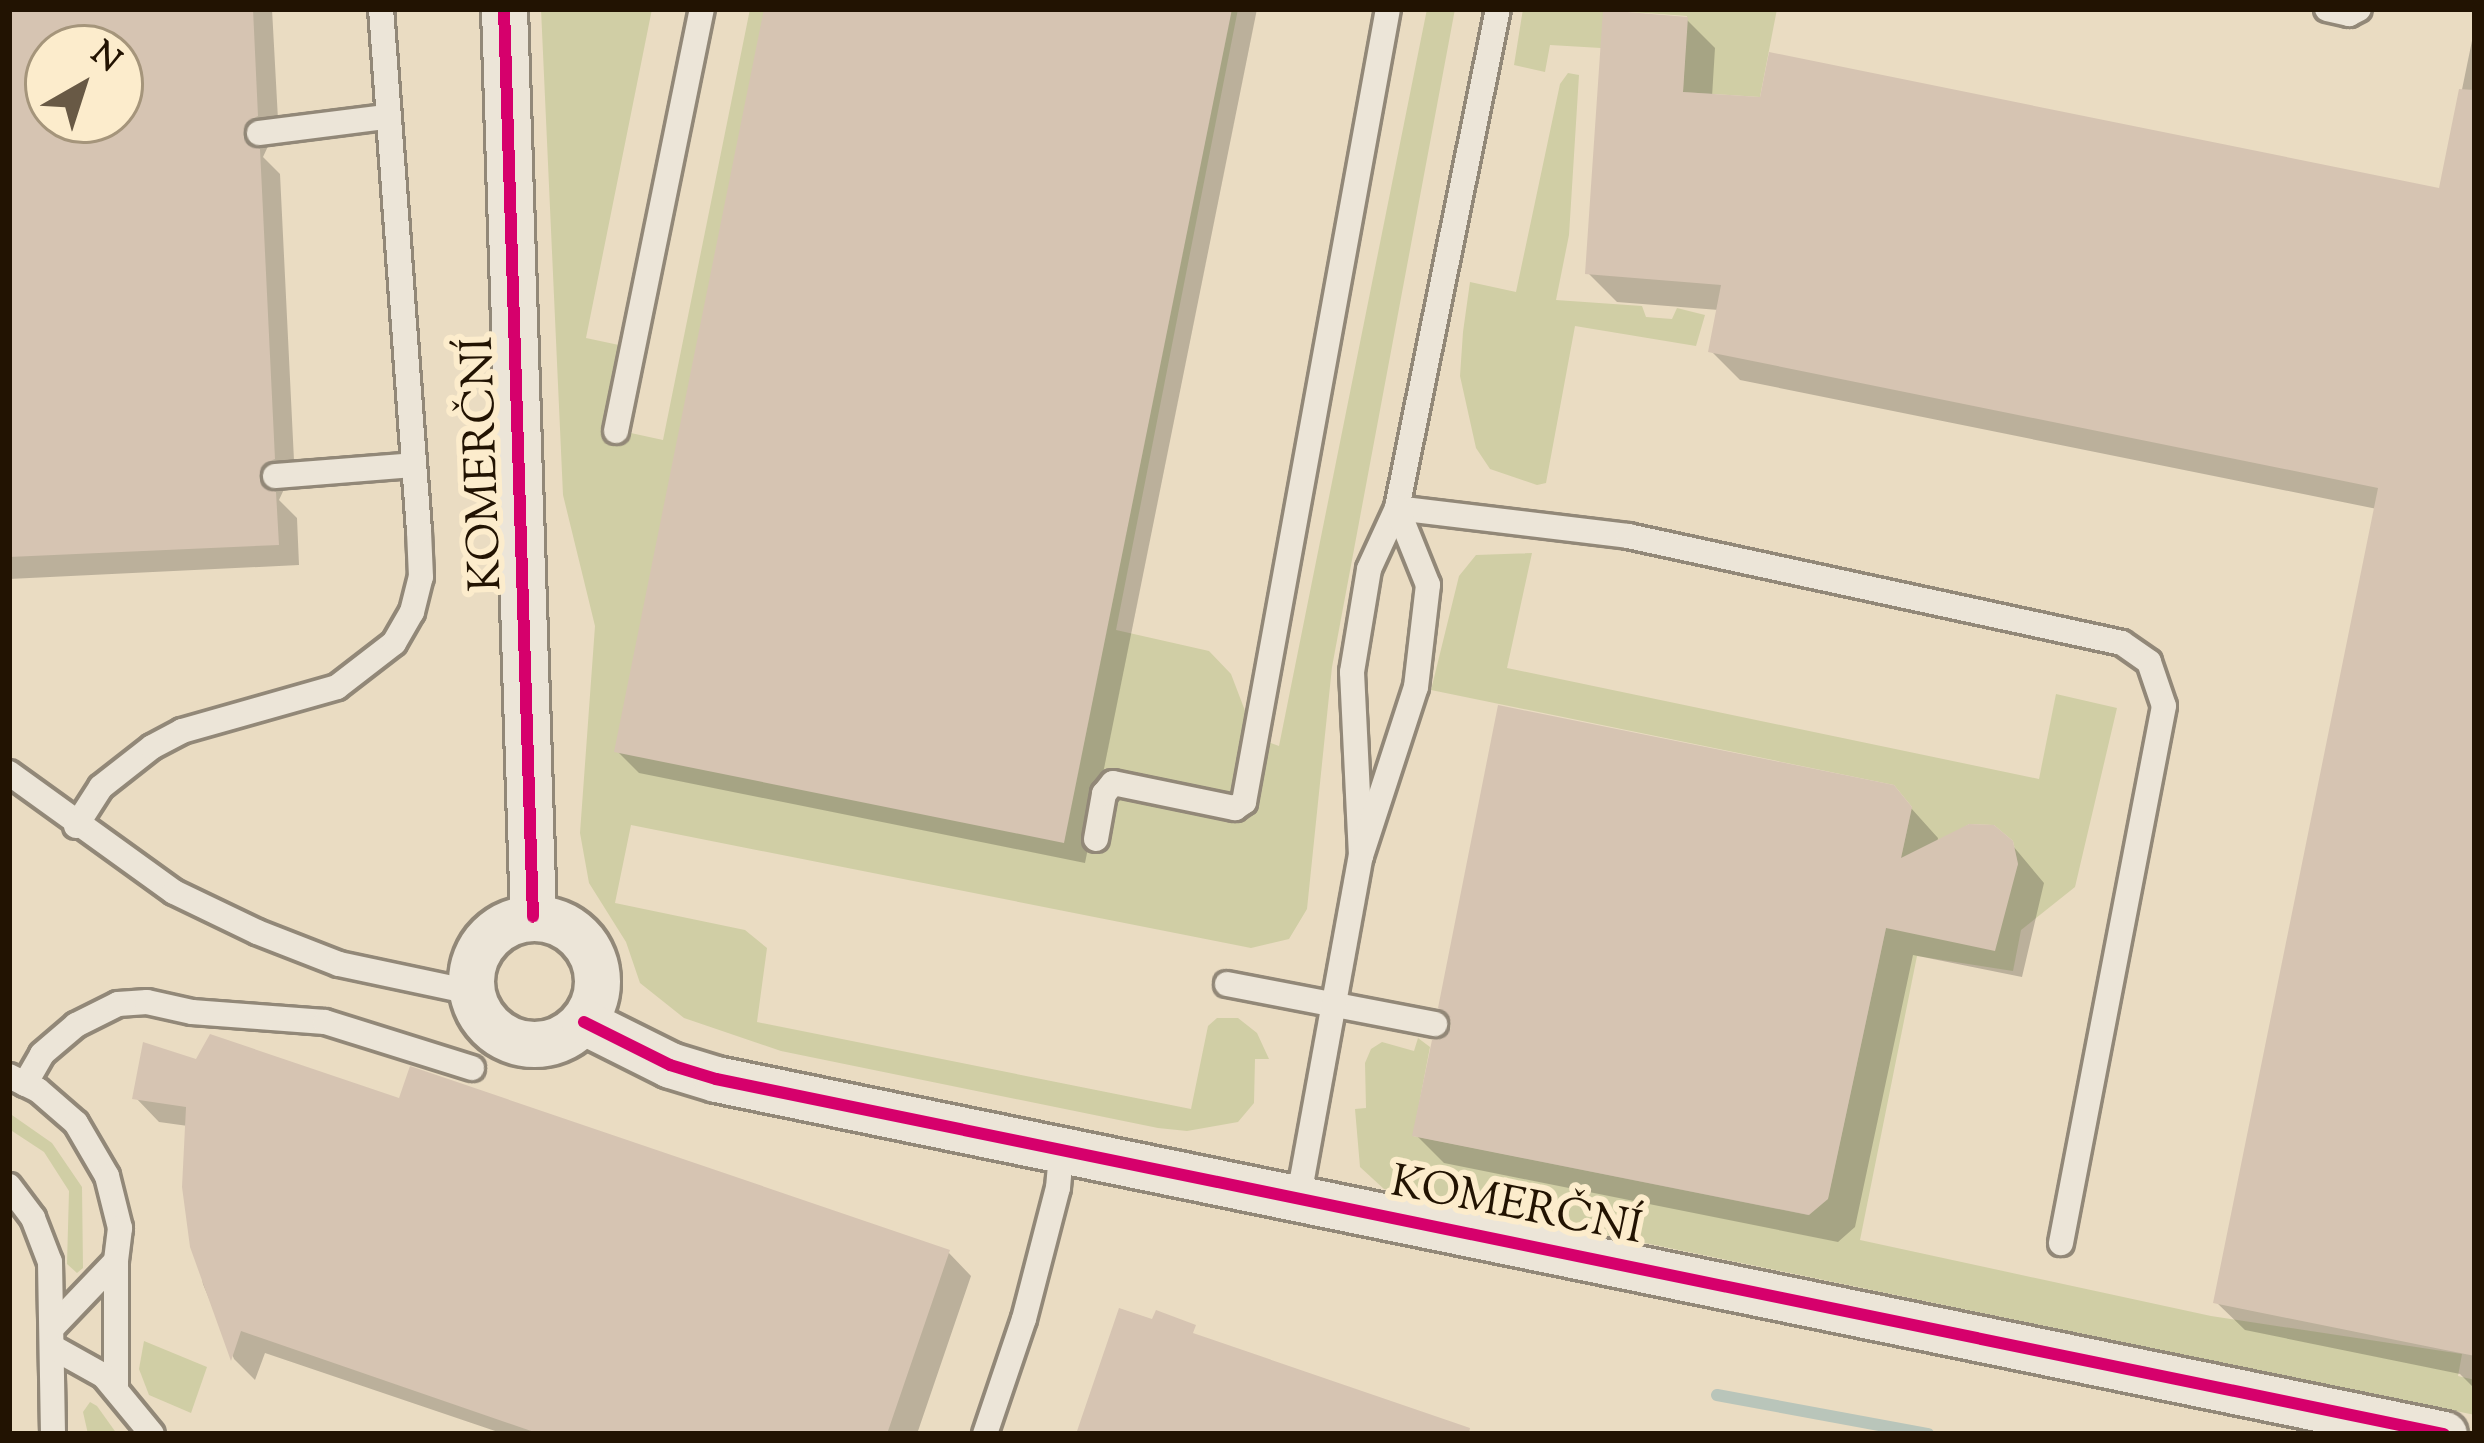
<!DOCTYPE html>
<meta charset="utf-8">
<style>
body{margin:0}
#map{position:relative;width:2484px;height:1443px;overflow:hidden;background:#eadcc2;font-family:"Sorts Mill Goudy",serif}
div>[style]{position:absolute}
.green>*{inset:0;background:#d0cea5}
.shadow>*{inset:0;background:#0003}
.stream>*{height:12px;margin:-6px;padding:0 6px;transform-origin:6px;border-radius:6px;background:#b9c5ba}
.building>*{inset:0;background:#d6c4b2}
.roads{filter:drop-shadow(3px 0 #928878) drop-shadow(-3px 0 #928878) drop-shadow(0 3px #928878) drop-shadow(0 -3px #928878)}
.lane>*{height:24px;margin:-12px;padding:0 12px;transform-origin:12px;border-radius:12px;background:#ece5d8}
.street>*{height:45px;margin:-22.5px;padding:0 22.5px;transform-origin:22.5px;border-radius:22.5px;background:#ece5d8}
.street>.ring{margin:-22.5px;padding:0;box-sizing:content-box;background:none;border:45px solid #ece5d8;border-radius:50%}
.cycleway>*{height:12px;margin:-6px;padding:0 6px;transform-origin:6px;border-radius:6px;background:#d6006c}
span{translate:-50% -50%;white-space:nowrap;text-align:center;line-height:1.15;-webkit-text-stroke:12px #fceccc;paint-order:stroke}
.street-label{font-size:45px;color:#221302}
.frame{position:absolute;inset:0;border:12px solid #221302;pointer-events:none}
.north{position:absolute;left:24px;top:24px;width:120px;height:120px;box-sizing:border-box;background:#fceccc;border:3px solid #a5957b;border-radius:50%;rotate:39deg;font-size:33px;font-weight:700;line-height:48px;text-align:center;color:#221302}
.north::after{content:'';display:block;margin:auto;width:42px;height:54px;background:#685945;clip-path:polygon(50% 0,100% 100%,50% 72%,0 100%)}
</style>
<div id="map">
<div class="green">
<i style="clip-path:polygon(541px 9px,652px 9px,586px 338px,633px 348px,617px 430px,663px 440px,750px 9px,1238px 9px,1116px 630px,1209px 651px,1231px 674px,1255px 737px,1279px 746px,1427px 9px,1455px 9px,1332px 667px,1307px 909px,1289px 939px,1251px 948px,631px 825px,615px 903px,745px 930px,767px 948px,757px 1022px,1191px 1109px,1208px 1026px,1217px 1018px,1238px 1018px,1257px 1033px,1269px 1059px,1255px 1059px,1254px 1103px,1238px 1122px,1187px 1131px,1158px 1128px,781px 1051px,684px 1018px,640px 983px,626px 942px,589px 883px,580px 833px,595px 626px,563px 495px)"></i>
<i style="clip-path:polygon(1523px 9px,1777px 9px,1760px 97px,1683px 92px,1687px 16px,1604px 10px,1601px 48px,1550px 45px,1545px 72px,1514px 65px)"></i>
<i style="clip-path:polygon(1568px 73px,1579px 75px,1569px 235px,1556px 300px,1642px 306px,1646px 317px,1672px 319px,1677px 308px,1705px 315px,1696px 346px,1575px 326px,1546px 483px,1537px 485px,1490px 469px,1476px 448px,1460px 376px,1463px 332px,1470px 282px,1516px 292px,1560px 84px)"></i>
<i style="clip-path:polygon(evenodd,1532px 553px,1507px 668px,2039px 779px,2056px 694px,2117px 708px,2075px 887px,2021px 930px,2013px 971px,1917px 956px,1860px 1240px,2211px 1316px,2462px 1354px,2458px 1376px,2475px 1380px,2475px 1415px,1384px 1189px,1360px 1167px,1355px 1109px,1366px 1108px,1365px 1063px,1371px 1049px,1382px 1042px,1414px 1051px,1418px 1038px,1430px 1047px,1413px 1136px,1808px 1215px,1828px 1198px,1912px 807px,1894px 785px,1431px 690px,1459px 576px,1476px 555px,1532px 553px,1969px 824px,1994px 825px,2013px 841px,2018px 864px,2009px 886px,1948px 839px,1969px 824px)"></i>
<i style="clip-path:polygon(9px 1113px,52px 1143px,82px 1187px,83px 1268px,77px 1273px,67px 1264px,69px 1191px,44px 1152px,9px 1129px)"></i>
<i style="clip-path:polygon(144px 1341px,207px 1367px,191px 1413px,149px 1395px,139px 1369px)"></i>
<i style="clip-path:polygon(90px 1402px,97px 1406px,117px 1434px,88px 1434px,83px 1412px)"></i>
</div>
<div class="shadow">
<i style="clip-path:polygon(evenodd,9px 9px,272px 9px,279px 138px,270px 142px,263px 157px,280px 174px,295px 481px,286px 485px,279px 500px,297px 518px,299px 565px,9px 579px,9px 9px,48px 48px,120px 48px,120px 120px,48px 120px,48px 48px)"></i>
<i style="clip-path:polygon(767px 9px,1257px 9px,1085px 863px,639px 773px,617px 751px)"></i>
<i style="clip-path:polygon(1686px 19px,1715px 48px,1712px 97px,2441px 192px,2475px 26px,2475px 1389px,2460px 1374px,2245px 1330px,2216px 1302px,2377px 509px,1740px 380px,1711px 351px,1719px 310px,1617px 302px,1588px 273px)"></i>
<i style="clip-path:polygon(1893px 788px,1938px 838px,1937px 845px,2003px 834px,2044px 883px,2022px 977px,1913px 955px,1855px 1227px,1838px 1242px,1444px 1163px,1416px 1135px)"></i>
<i style="clip-path:polygon(197px 1063px,401px 1102px,948px 1252px,971px 1276px,917px 1434px,504px 1434px,265px 1353px,255px 1380px,234px 1359px,203px 1284px,185px 1187px,188px 1126px,159px 1122px,136px 1098px)"></i>
</div>
<div class="stream">
<i style="left:1717px;top:1395px;width:215px;rotate:10.5deg"></i>
</div>
<div class="building">
<i style="clip-path:polygon(evenodd,9px 9px,253px 9px,258px 116px,248px 121px,243px 134px,247px 144px,260px 149px,275px 459px,265px 463px,259px 476px,262px 486px,276px 492px,279px 545px,9px 557px,9px 9px,48px 48px,120px 48px,120px 120px,48px 120px,48px 48px)"></i>
<i style="clip-path:polygon(764px 9px,1232px 9px,1064px 843px,614px 752px)"></i>
<i style="clip-path:polygon(1603px 10px,1688px 17px,1683px 92px,1760px 97px,1769px 52px,2439px 188px,2459px 89px,2475px 90px,2475px 1356px,2213px 1303px,2378px 488px,1708px 352px,1721px 285px,1585px 274px)"></i>
<i style="clip-path:polygon(1498px 705px,1894px 785px,1912px 807px,1901px 858px,1969px 824px,1994px 825px,2013px 841px,2018px 864px,1995px 951px,1886px 928px,1828px 1199px,1809px 1215px,1412px 1136px,1432px 1040px,1441px 1039px,1451px 1028px,1450px 1018px,1438px 1008px)"></i>
<i style="clip-path:polygon(210px 1034px,399px 1098px,410px 1066px,950px 1250px,887px 1434px,540px 1434px,241px 1331px,231px 1361px,190px 1247px,182px 1187px,186px 1107px,132px 1099px,143px 1042px,196px 1059px)"></i>
<i style="clip-path:polygon(1119px 1308px,1152px 1319px,1156px 1310px,1196px 1325px,1193px 1333px,1470px 1428px,1469px 1434px,1076px 1434px)"></i>
</div>
<div class="roads">
<div class="lane">
<i style="left:2327px;top:9px;width:23px;rotate:13deg"></i>
<i style="left:2349px;top:14px;width:11px;rotate:-27deg"></i>
<i style="left:259px;top:133px;width:128px;rotate:-7.2deg"></i>
<i style="left:616px;top:431px;width:431px;rotate:-78.5deg"></i>
<i style="left:275px;top:476px;width:139px;rotate:-4.5deg"></i>
<i style="left:1397px;top:508px;width:233px;rotate:6.9deg"></i>
<i style="left:1628px;top:536px;width:505px;rotate:12.22deg"></i>
<i style="left:2122px;top:643px;width:33px;rotate:35deg"></i>
<i style="left:2149px;top:662px;width:46px;rotate:71.2deg"></i>
<i style="left:2164px;top:706px;width:547px;rotate:100.86deg"></i>
<i style="left:9px;top:773px;width:203px;rotate:35.8deg"></i>
<i style="left:174px;top:892px;width:92px;rotate:25.7deg"></i>
<i style="left:257px;top:932px;width:88px;rotate:21.3deg"></i>
<i style="left:339px;top:964px;width:135px;rotate:12deg"></i>
<i style="left:76px;top:826px;width:46px;rotate:-57.3deg"></i>
<i style="left:101px;top:787px;width:65px;rotate:-38.1deg"></i>
<i style="left:152px;top:747px;width:34px;rotate:-28deg"></i>
<i style="left:182px;top:731px;width:161px;rotate:-15.8deg"></i>
<i style="left:337px;top:687px;width:72px;rotate:-37.7deg"></i>
<i style="left:394px;top:643px;width:36px;rotate:-60deg"></i>
<i style="left:412px;top:612px;width:36px;rotate:-76deg"></i>
<i style="left:421px;top:577px;width:46px;rotate:-92.5deg"></i>
<i style="left:419px;top:531px;width:523px;rotate:-94.16deg"></i>
<i style="left:1096px;top:839px;width:46px;rotate:-79.9deg"></i>
<i style="left:1104px;top:794px;width:14px;rotate:-51deg"></i>
<i style="left:1113px;top:783px;width:125px;rotate:11.6deg"></i>
<i style="left:1235px;top:808px;width:11px;rotate:-34deg"></i>
<i style="left:1244px;top:802px;width:806px;rotate:-79.71deg"></i>
<i style="left:1361px;top:856px;width:184px;rotate:-92.8deg"></i>
<i style="left:1352px;top:672px;width:104px;rotate:-80.6deg"></i>
<i style="left:1369px;top:569px;width:67px;rotate:-65.3deg"></i>
<i style="left:1397px;top:508px;width:509px;rotate:-78.56deg"></i>
<i style="left:1227px;top:984px;width:212px;rotate:10.9deg"></i>
<i style="left:9px;top:1076px;width:32px;rotate:26deg"></i>
<i style="left:38px;top:1090px;width:50px;rotate:41deg"></i>
<i style="left:76px;top:1123px;width:61px;rotate:59.7deg"></i>
<i style="left:107px;top:1176px;width:54px;rotate:76deg"></i>
<i style="left:120px;top:1228px;width:33px;rotate:97deg"></i>
<i style="left:116px;top:1261px;width:91px;rotate:133.7deg"></i>
<i style="left:25px;top:1084px;width:34px;rotate:-60deg"></i>
<i style="left:42px;top:1054px;width:45px;rotate:-40.5deg"></i>
<i style="left:76px;top:1025px;width:47px;rotate:-26.6deg"></i>
<i style="left:118px;top:1004px;width:29px;rotate:-4deg"></i>
<i style="left:147px;top:1002px;width:46px;rotate:12.5deg"></i>
<i style="left:192px;top:1012px;width:133px;rotate:4.3deg"></i>
<i style="left:325px;top:1022px;width:154px;rotate:17.4deg"></i>
<i style="left:9px;top:1186px;width:40px;rotate:53deg"></i>
<i style="left:33px;top:1218px;width:47px;rotate:68.9deg"></i>
<i style="left:50px;top:1262px;width:172px;rotate:89deg"></i>
<i style="left:1298px;top:1201px;width:351px;rotate:-79.7deg"></i>
<i style="left:1361px;top:856px;width:178px;rotate:-72deg"></i>
<i style="left:1416px;top:687px;width:103px;rotate:-83.3deg"></i>
<i style="left:1428px;top:585px;width:83px;rotate:-111.9deg"></i>
<i style="left:116px;top:1261px;width:128px;rotate:90deg"></i>
<i style="left:54px;top:1348px;width:57px;rotate:29.2deg"></i>
<i style="left:104px;top:1376px;width:75px;rotate:50.4deg"></i>
<i style="left:985px;top:1434px;width:121px;rotate:-71.3deg"></i>
<i style="left:1024px;top:1319px;width:135px;rotate:-75.5deg"></i>
<i style="left:1058px;top:1188px;width:35px;rotate:-85deg"></i>
</div>
<div class="street">
<i style="left:504px;top:9px;width:908px;rotate:88.17deg"></i>
<i class="ring" style="left:471px;top:918px;width:81px;height:81px"></i>
<i style="left:584px;top:1022px;width:96px;rotate:26.6deg"></i>
<i style="left:670px;top:1065px;width:48px;rotate:16.9deg"></i>
<i style="left:716px;top:1079px;width:1764px;rotate:11.61deg"></i>
</div>
</div>
<div class="cycleway">
<i style="left:504px;top:9px;width:908px;rotate:88.17deg"></i>
<i style="left:584px;top:1022px;width:96px;rotate:26.6deg"></i>
<i style="left:670px;top:1065px;width:48px;rotate:16.9deg"></i>
<i style="left:716px;top:1079px;width:1764px;rotate:11.61deg"></i>
</div>
<div class="street-label">
<span style="left:485px;top:464px;rotate:-92deg">KOMERČNÍ</span>
<span style="left:1516px;top:1208px;rotate:11deg">KOMERČNÍ</span>
</div>
<div class="frame"></div>
<div class="north">N</div>
</div>
